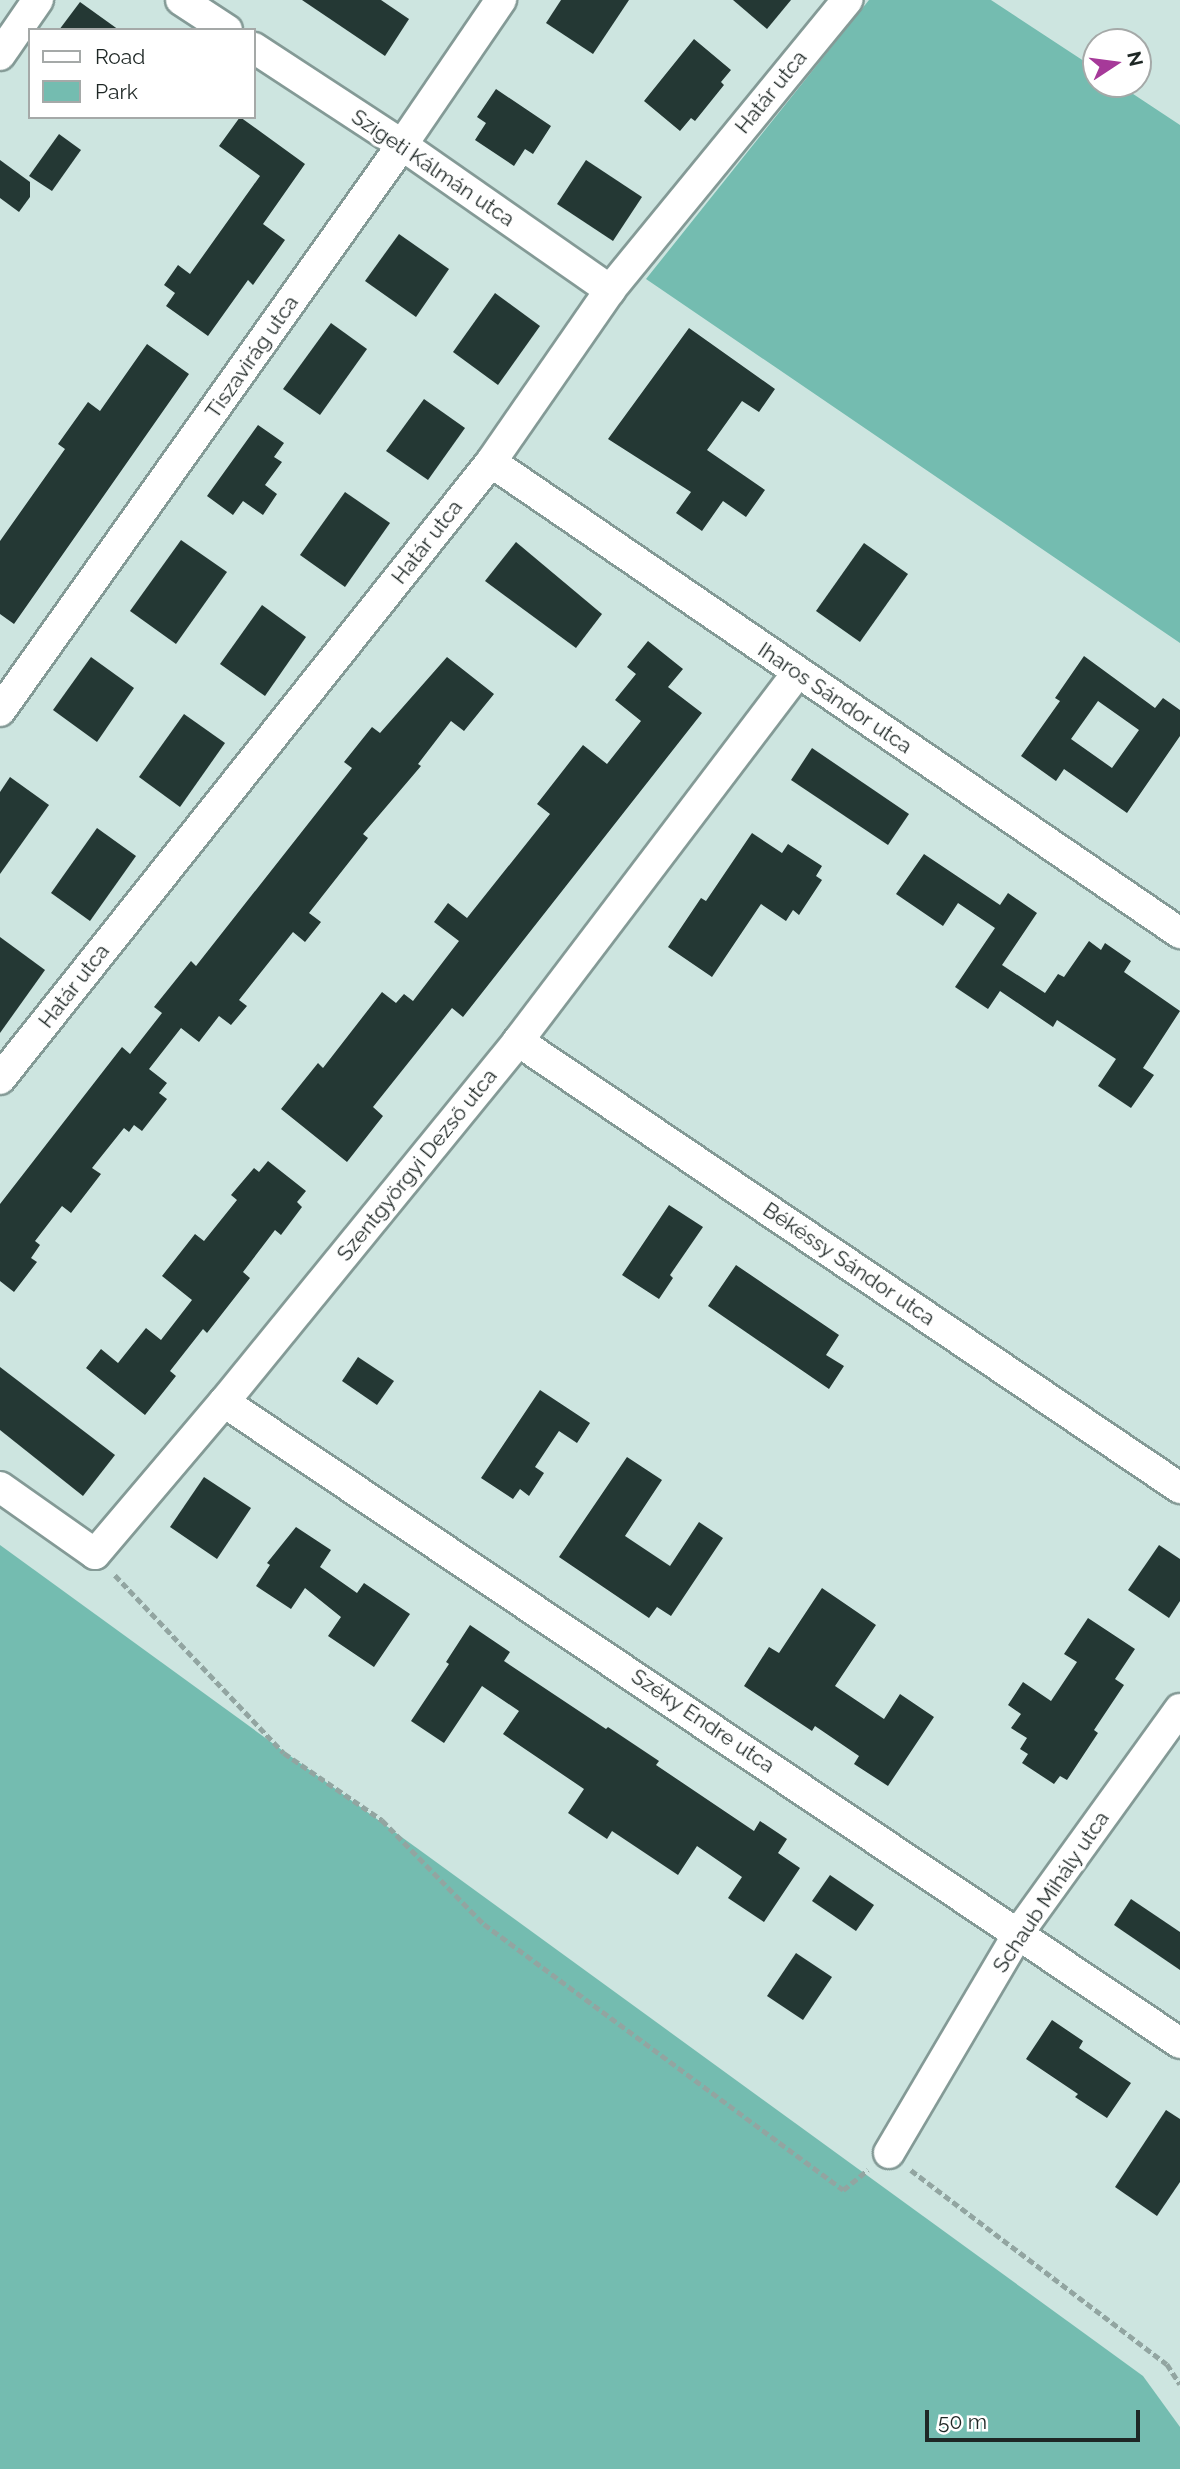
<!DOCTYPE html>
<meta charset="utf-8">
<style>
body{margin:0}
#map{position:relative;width:1180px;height:2469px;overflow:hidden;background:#cde5e0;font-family:Raleway,sans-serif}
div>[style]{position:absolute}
.green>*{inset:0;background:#74bcb0}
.building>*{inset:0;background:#243834}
.path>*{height:4.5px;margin-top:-2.25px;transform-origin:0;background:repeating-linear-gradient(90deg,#92a5a1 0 7px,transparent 0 10.5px)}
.roads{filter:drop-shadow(2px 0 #849a96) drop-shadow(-2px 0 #849a96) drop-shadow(0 2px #849a96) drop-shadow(0 -2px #849a96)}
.street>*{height:30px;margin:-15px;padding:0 15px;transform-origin:15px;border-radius:15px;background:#fff}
span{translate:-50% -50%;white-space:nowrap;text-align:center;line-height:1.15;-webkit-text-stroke:7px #fff;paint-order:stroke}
.street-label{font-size:21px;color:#1e2725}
.legend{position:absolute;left:28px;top:28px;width:228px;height:91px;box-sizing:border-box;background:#fff;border:2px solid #a5a9a8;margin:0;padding:9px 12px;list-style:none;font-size:21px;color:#1e2725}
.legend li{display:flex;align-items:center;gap:14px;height:35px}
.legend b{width:35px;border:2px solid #a5a9a8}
.north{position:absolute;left:1082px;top:28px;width:70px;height:70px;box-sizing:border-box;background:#fff;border:2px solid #a5a9a8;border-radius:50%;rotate:77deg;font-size:19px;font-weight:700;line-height:28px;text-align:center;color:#1e2725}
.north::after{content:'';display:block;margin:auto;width:24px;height:32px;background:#a63999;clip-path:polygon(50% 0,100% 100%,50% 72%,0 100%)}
.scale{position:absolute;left:925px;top:2410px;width:215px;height:32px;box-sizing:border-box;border:4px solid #1e2725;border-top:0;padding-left:9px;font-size:21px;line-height:24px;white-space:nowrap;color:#1e2725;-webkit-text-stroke:5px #fff;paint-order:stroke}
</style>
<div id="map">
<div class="green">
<i style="clip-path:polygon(869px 0,991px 0,1096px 69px,1096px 84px,1118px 84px,1180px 125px,1180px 643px,646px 279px)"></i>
<i style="clip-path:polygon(0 1545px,1143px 2376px,1180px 2427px,1180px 2469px,0 2469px)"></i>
</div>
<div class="building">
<i style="clip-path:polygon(302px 0,381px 0,409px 19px,385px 56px)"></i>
<i style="clip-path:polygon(561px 0,629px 0,593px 54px,546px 23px)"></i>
<i style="clip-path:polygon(733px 0,791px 0,767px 29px)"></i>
<i style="clip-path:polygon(80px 2px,119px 30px,59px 30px)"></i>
<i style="clip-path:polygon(694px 39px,731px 70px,721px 82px,724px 85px,695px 121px,691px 118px,680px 131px,644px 101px)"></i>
<i style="clip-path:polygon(496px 89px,551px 126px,533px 154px,525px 149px,514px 166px,475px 140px,486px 123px,477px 117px)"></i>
<i style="clip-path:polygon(240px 117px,305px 164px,263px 224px,285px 240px,253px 285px,248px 280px,208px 336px,166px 306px,175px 293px,164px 285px,178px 265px,190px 274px,260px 176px,219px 146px)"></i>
<i style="clip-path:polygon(59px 134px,81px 150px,52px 191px,29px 176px)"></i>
<i style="clip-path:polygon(0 160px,30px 182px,30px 197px,19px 212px,0 198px)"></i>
<i style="clip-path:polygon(586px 160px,642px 197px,613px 241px,557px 204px)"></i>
<i style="clip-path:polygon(399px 234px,449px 269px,416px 317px,365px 281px)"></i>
<i style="clip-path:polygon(495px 293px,540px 326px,498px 385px,453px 352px)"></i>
<i style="clip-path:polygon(331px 323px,367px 349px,320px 415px,283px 389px)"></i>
<i style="clip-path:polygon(689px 328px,775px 389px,759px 412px,742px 401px,707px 450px,765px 490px,746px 517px,723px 501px,702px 531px,676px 513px,691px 492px,608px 439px)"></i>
<i style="clip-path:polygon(147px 344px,189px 374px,14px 624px,0 614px,0 541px,65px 449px,58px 444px,88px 402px,100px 411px)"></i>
<i style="clip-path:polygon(424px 399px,465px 428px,428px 480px,386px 451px)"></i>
<i style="clip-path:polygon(258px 425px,284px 443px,274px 457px,282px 462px,265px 485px,277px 494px,263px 515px,243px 501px,233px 515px,207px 496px)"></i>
<i style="clip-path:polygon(345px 492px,390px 523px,345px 587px,300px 555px)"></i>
<i style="clip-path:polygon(181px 540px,227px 572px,176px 644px,130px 611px)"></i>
<i style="clip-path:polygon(516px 542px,602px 614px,576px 648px,485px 581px)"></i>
<i style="clip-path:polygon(864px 543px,908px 574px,860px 642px,816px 611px)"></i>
<i style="clip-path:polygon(262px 605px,306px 637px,265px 696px,220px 664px)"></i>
<i style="clip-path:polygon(648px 641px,683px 669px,668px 687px,702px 713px,463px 1017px,452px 1008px,373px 1107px,383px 1116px,347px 1162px,281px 1109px,318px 1063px,323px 1068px,382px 992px,396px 1003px,404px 994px,413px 1001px,459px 941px,434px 922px,448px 903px,467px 918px,550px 814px,537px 804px,583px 745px,607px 764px,641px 721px,615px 700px,636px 674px,627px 667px)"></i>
<i style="clip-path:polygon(evenodd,1084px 656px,1155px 708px,1163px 698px,1180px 710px,1180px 736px,1127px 813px,1064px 769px,1056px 781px,1021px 756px,1060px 701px,1055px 698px,1084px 656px,1098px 701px,1139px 730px,1112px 768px,1071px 739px,1098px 701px)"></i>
<i style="clip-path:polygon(91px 657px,134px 688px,97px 742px,53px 710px)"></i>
<i style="clip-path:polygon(447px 657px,494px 694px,464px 731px,451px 721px,418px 764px,421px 766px,363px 834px,368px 838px,309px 913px,321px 922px,305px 942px,293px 932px,239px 1000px,247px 1006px,231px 1025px,219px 1016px,199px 1042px,181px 1028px,149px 1069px,167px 1083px,159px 1093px,167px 1099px,142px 1131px,134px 1125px,129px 1132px,124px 1128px,92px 1168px,101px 1174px,71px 1213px,62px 1206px,35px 1241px,40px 1245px,31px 1258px,37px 1262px,14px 1292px,0 1281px,0 1204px,122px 1047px,130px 1054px,162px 1013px,154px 1007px,191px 961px,196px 966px,352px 768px,344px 762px,372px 727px,380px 733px)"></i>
<i style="clip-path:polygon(184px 714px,225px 743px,180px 807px,139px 777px)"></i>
<i style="clip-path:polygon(812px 748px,909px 814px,888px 845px,791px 780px)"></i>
<i style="clip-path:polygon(10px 777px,49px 805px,0 874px,0 792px)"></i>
<i style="clip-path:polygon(97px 828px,136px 856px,90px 921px,51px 893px)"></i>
<i style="clip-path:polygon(752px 833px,782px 853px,788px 844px,822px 866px,816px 876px,822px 880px,799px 915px,793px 910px,786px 921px,761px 904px,712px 977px,668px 947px,701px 898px,706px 901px)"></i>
<i style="clip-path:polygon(924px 854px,1000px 905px,1008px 893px,1037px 913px,1002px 965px,1045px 993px,1058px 974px,1064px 977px,1089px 941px,1101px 950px,1105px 943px,1131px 961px,1124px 972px,1180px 1011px,1143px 1068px,1154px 1075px,1131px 1108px,1098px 1086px,1116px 1059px,1057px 1020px,1053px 1027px,1000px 991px,988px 1009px,955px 987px,995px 928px,958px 903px,943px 926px,896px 894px)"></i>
<i style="clip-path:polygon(0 937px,45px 970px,0 1033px)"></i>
<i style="clip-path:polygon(268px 1161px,306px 1191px,297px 1202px,302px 1207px,281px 1235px,275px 1230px,243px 1272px,250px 1278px,207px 1333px,203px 1329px,170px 1371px,176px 1376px,145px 1415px,86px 1368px,101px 1349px,118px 1363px,146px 1328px,161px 1340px,192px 1300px,162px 1276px,195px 1234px,204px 1241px,237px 1200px,231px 1195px,254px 1168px,259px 1172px)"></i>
<i style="clip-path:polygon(669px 1205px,703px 1227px,670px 1275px,673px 1278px,659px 1299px,622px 1275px)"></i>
<i style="clip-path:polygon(736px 1265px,839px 1335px,826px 1355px,844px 1366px,829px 1389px,708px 1306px)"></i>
<i style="clip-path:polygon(358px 1357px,394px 1381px,377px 1405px,342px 1381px)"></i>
<i style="clip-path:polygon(0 1367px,115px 1455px,83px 1496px,0 1430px)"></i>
<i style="clip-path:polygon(540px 1390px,590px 1423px,577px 1443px,559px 1431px,535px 1467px,544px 1473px,529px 1496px,520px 1489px,513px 1499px,481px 1478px)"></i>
<i style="clip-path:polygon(627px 1457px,662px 1480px,625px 1536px,670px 1566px,699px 1522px,723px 1538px,671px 1616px,657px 1607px,649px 1618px,559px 1557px)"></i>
<i style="clip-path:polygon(204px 1477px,251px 1508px,217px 1559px,170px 1527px)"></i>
<i style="clip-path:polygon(296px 1527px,331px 1550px,320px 1567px,357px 1593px,364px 1583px,410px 1614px,374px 1667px,328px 1636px,341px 1617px,305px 1588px,291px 1609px,256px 1586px,270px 1565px,267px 1563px)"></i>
<i style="clip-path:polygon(1159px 1545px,1180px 1559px,1180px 1601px,1169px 1618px,1128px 1590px)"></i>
<i style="clip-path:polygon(822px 1588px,876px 1625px,835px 1686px,884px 1719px,900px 1694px,934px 1717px,888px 1786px,854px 1764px,859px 1756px,815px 1726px,812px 1731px,744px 1686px,769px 1647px,779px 1653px)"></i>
<i style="clip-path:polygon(1088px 1618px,1135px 1649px,1115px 1679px,1124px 1685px,1094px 1730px,1098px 1733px,1067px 1780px,1060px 1776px,1054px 1784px,1022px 1763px,1028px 1754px,1020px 1749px,1027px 1738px,1011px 1728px,1021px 1714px,1008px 1705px,1023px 1682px,1051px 1701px,1077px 1662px,1064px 1654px)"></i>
<i style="clip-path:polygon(470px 1625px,510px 1652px,504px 1661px,606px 1729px,608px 1727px,659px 1761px,656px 1765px,754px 1831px,760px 1821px,787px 1839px,778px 1853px,800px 1868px,764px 1922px,728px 1898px,742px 1877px,697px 1846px,678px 1875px,612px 1831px,607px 1839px,568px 1813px,584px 1789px,503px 1734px,519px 1711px,482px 1686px,444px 1743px,411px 1721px,449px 1664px,446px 1662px)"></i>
<i style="clip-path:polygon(830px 1875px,874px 1905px,856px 1931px,812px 1901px)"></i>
<i style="clip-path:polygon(1131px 1899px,1180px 1932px,1180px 1970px,1114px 1925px)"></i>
<i style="clip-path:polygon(796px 1953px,832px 1977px,803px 2020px,767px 1996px)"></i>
<i style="clip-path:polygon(1052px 2020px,1083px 2041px,1079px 2048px,1131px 2083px,1107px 2118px,1075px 2097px,1078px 2094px,1026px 2059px)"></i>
<i style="clip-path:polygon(1166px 2110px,1180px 2119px,1180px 2182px,1157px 2216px,1115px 2187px)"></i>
</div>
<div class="path">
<i style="left:115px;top:1575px;width:245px;rotate:46.5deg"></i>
<i style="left:284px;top:1753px;width:119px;rotate:34.4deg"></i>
<i style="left:382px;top:1820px;width:146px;rotate:45.6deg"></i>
<i style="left:484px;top:1924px;width:447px;rotate:36.5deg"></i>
<i style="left:843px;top:2190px;width:32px;rotate:-39deg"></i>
<i style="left:911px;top:2170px;width:321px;rotate:37.2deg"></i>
<i style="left:1167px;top:2364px;width:24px;rotate:57deg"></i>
</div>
<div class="roads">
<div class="street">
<i style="left:181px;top:0;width:55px;rotate:33.1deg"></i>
<i style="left:254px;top:48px;width:177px;rotate:33.2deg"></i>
<i style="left:402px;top:145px;width:254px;rotate:34.9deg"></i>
<i style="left:0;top:55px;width:67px;rotate:-55.4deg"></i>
<i style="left:491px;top:462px;width:835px;rotate:34.36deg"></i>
<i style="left:0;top:711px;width:694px;rotate:-54.62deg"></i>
<i style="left:402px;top:145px;width:176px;rotate:-55.7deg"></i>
<i style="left:518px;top:1041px;width:799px;rotate:34.03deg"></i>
<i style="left:0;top:1079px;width:789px;rotate:-51.49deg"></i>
<i style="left:491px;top:462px;width:209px;rotate:-55.3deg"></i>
<i style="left:610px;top:290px;width:375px;rotate:-50.7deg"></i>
<i style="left:224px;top:1402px;width:1151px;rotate:33.84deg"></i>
<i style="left:0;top:1487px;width:116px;rotate:35.2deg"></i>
<i style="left:95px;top:1554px;width:199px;rotate:-49.7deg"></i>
<i style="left:224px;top:1402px;width:466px;rotate:-50.8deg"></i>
<i style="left:518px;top:1041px;width:462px;rotate:-52.8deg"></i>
<i style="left:889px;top:2153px;width:256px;rotate:-59.5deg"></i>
<i style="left:1019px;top:1932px;width:275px;rotate:-54.2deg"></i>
</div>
</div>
<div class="street-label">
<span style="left:771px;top:92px;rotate:-51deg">Határ utca</span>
<span style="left:433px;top:168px;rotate:34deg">Szigeti Kálmán utca</span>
<span style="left:252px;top:357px;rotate:-55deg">Tiszavirág utca</span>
<span style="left:427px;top:542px;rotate:-52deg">Határ utca</span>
<span style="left:835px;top:698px;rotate:34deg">Iharos Sándor utca</span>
<span style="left:74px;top:986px;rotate:-52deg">Határ utca</span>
<span style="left:417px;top:1165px;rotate:-51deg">Szentgyörgyi Dezső utca</span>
<span style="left:849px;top:1264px;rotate:34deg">Békéssy Sándor utca</span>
<span style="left:703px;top:1721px;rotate:34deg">Széky Endre utca</span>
<span style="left:1051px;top:1892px;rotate:-56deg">Schaub Mihály utca</span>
</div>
<ul class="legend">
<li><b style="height:9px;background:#fff"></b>Road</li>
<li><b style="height:19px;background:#74bcb0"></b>Park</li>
</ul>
<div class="north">N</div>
<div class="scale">50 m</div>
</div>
